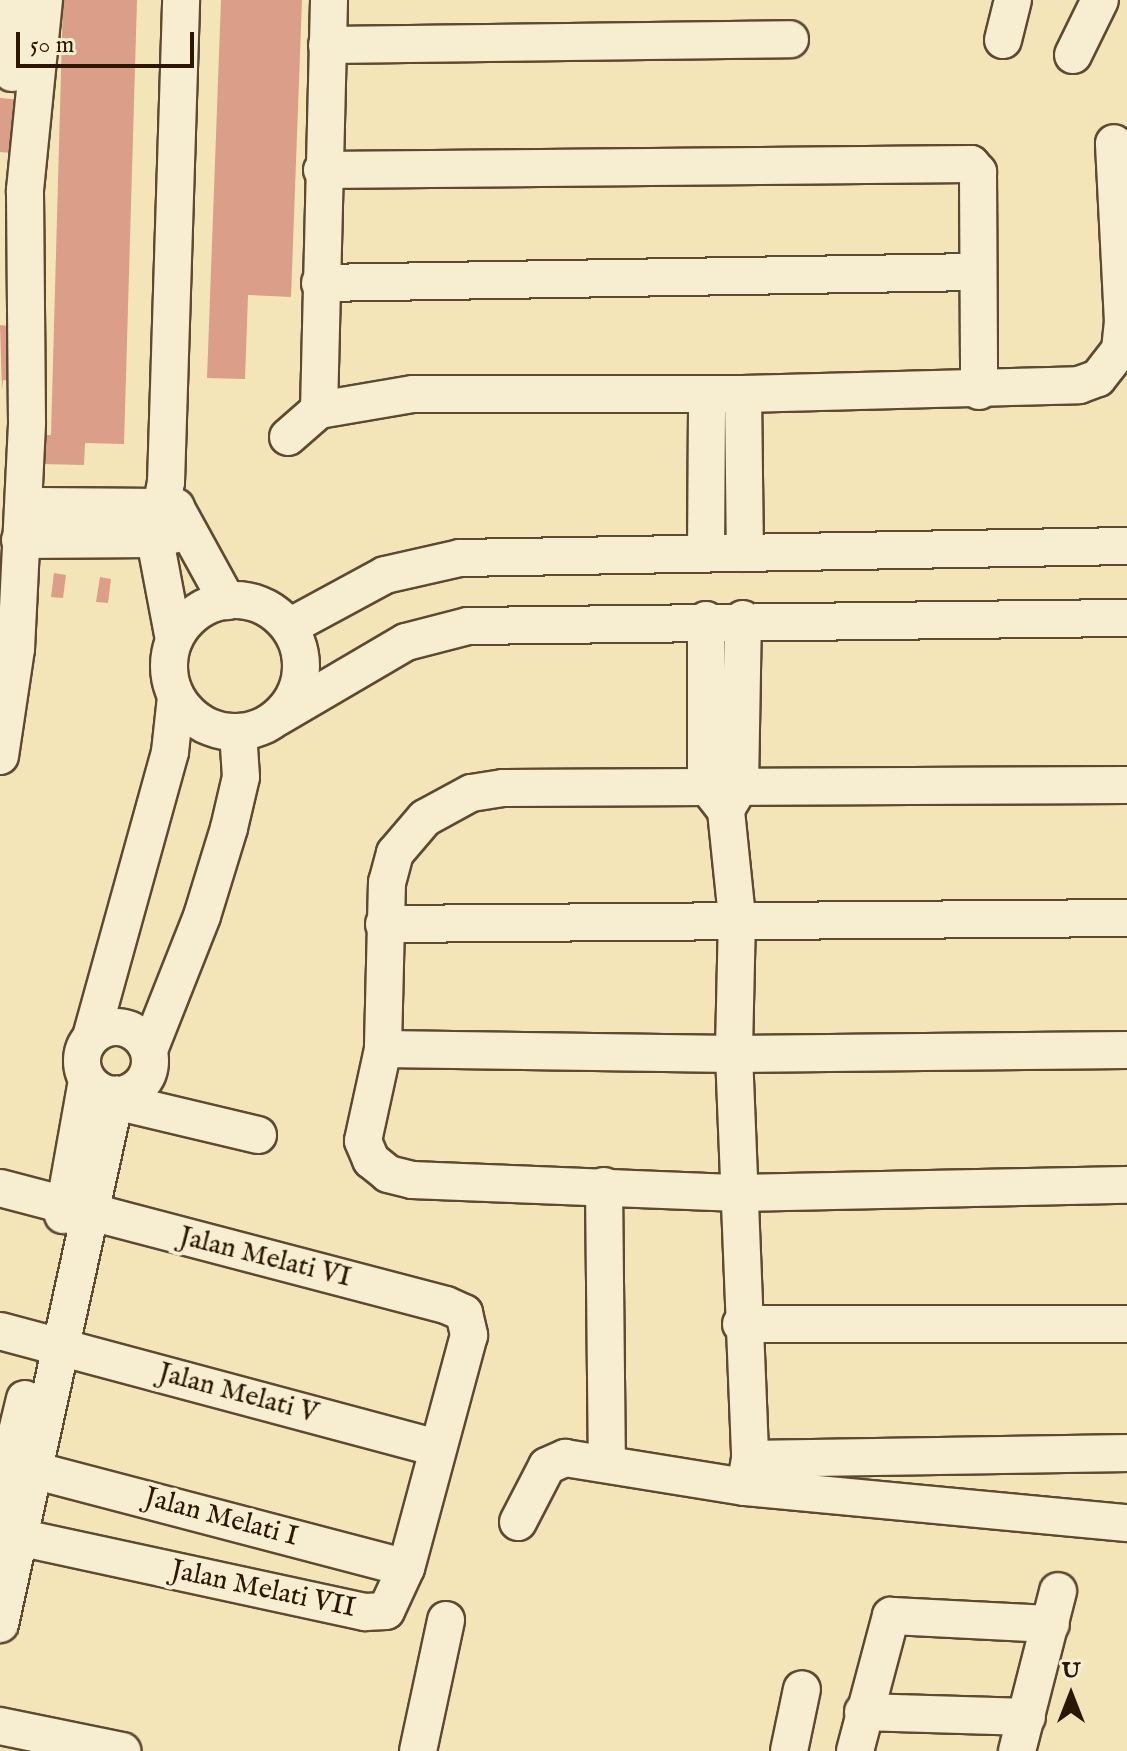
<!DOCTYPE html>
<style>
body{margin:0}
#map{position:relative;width:1127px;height:1751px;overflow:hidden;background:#f3e5b8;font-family:"IM FELL English",serif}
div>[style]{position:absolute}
.building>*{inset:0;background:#db9e88}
.roads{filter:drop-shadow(2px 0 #5d4a31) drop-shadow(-2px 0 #5d4a31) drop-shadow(0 2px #5d4a31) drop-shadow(0 -2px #5d4a31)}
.minor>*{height:36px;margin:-18px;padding:0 18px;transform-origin:18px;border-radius:18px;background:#f7eed1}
.minor>.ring{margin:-18px;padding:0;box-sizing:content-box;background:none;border:36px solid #f7eed1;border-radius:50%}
span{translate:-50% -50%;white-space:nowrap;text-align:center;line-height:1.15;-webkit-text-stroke:8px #f7eed1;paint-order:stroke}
.street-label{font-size:28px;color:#2b1704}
.north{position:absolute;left:1031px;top:1655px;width:80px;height:80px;-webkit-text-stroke:6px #f7eed1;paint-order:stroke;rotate:0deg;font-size:22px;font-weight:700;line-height:32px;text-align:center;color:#2b1704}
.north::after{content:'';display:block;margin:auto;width:28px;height:36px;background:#2b1704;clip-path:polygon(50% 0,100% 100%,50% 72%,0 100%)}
.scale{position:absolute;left:16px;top:32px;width:178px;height:36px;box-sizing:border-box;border:4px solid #2b1704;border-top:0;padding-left:10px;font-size:24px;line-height:28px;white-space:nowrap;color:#2b1704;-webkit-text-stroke:6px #f7eed1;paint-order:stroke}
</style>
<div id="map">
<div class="building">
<i style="clip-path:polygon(63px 0,137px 0,124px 444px,85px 443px,84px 465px,42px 464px,43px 435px,51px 435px)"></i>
<i style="clip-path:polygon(221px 0,302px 0,291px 297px,248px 295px,245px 379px,207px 378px)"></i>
<i style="clip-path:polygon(0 98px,22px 100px,12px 153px,0 152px)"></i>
<i style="clip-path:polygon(0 325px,16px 327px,11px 381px,3px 380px,2px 390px)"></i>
<i style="clip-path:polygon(54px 573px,66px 575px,63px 598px,51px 597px)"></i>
<i style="clip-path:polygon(100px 577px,111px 579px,108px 603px,96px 602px)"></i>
</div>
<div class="roads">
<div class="minor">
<i style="left:1003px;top:40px;width:41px;rotate:-76deg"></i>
<i style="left:327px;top:45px;width:463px;rotate:-0.7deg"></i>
<i style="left:1073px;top:55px;width:61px;rotate:-63.9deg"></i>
<i style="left:12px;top:73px;width:73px;rotate:-86.1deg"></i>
<i style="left:322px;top:170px;width:649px;rotate:-0.53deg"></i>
<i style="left:971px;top:164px;width:11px;rotate:49deg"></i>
<i style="left:978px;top:172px;width:219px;rotate:89.7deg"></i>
<i style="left:320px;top:283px;width:658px;rotate:-0.96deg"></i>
<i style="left:743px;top:394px;width:159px;rotate:89.3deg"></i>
<i style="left:319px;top:410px;width:410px;rotate:-88.6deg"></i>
<i style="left:288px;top:437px;width:41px;rotate:-41.1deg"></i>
<i style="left:319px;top:410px;width:95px;rotate:-9.7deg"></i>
<i style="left:413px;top:394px;width:330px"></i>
<i style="left:743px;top:394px;width:336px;rotate:-1.5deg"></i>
<i style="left:1079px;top:385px;width:20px;rotate:-20deg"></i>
<i style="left:1098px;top:378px;width:36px;rotate:-52deg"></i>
<i style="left:1120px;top:350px;width:28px;rotate:-84deg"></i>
<i style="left:1123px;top:322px;width:179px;rotate:-92.9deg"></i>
<i style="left:24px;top:506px;width:152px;rotate:0.4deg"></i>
<i style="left:177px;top:510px;width:104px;rotate:61.2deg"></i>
<i style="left:20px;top:540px;width:135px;rotate:-0.4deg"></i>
<i style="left:155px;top:539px;width:32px;rotate:-13deg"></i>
<i style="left:706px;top:553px;width:159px;rotate:-89.6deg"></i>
<i class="ring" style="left:169px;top:600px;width:96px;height:96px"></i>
<i style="left:706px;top:620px;width:165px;rotate:90deg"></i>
<i style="left:706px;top:785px;width:33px;rotate:52deg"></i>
<i style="left:726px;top:811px;width:107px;rotate:84.1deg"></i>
<i style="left:737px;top:917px;width:137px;rotate:91.3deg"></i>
<i style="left:734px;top:1054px;width:405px;rotate:87.7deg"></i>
<i style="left:750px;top:1459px;width:28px;rotate:100deg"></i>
<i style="left:289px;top:627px;width:109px;rotate:-28.4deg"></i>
<i style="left:385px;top:575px;width:77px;rotate:-12.8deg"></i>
<i style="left:460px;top:558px;width:667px;rotate:-1.03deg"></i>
<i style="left:174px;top:640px;width:103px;rotate:-100.7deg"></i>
<i style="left:155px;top:539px;width:58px;rotate:-79.1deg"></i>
<i style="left:166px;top:482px;width:482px;rotate:-88.2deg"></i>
<i style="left:278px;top:717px;width:148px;rotate:-30.4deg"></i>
<i style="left:406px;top:642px;width:64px;rotate:-14.5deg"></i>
<i style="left:468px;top:626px;width:659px;rotate:-0.7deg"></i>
<i style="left:0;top:756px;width:108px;rotate:-81.5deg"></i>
<i style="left:16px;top:649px;width:227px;rotate:-87.2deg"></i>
<i style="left:27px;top:422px;width:232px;rotate:-90.5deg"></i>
<i style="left:25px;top:190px;width:191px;rotate:-84.3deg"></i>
<i style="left:1127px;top:785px;width:624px;rotate:179.72deg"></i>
<i style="left:503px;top:788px;width:32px;rotate:171deg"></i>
<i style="left:471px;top:793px;width:52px;rotate:151.5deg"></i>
<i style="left:425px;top:818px;width:46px;rotate:130.6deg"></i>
<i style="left:395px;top:853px;width:30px;rotate:105deg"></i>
<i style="left:387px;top:882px;width:167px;rotate:91.4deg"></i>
<i style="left:383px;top:1049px;width:94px;rotate:102.3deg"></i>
<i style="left:363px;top:1141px;width:21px;rotate:67deg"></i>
<i style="left:371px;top:1160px;width:22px;rotate:39deg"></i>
<i style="left:388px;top:1174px;width:25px;rotate:14deg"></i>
<i style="left:412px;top:1180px;width:327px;rotate:2.3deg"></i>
<i style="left:739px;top:1193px;width:388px;rotate:-1.2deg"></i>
<i style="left:728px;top:806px;width:23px;rotate:-59deg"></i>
<i style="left:740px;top:786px;width:167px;rotate:-89deg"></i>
<i style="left:384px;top:924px;width:743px;rotate:-0.46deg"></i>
<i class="ring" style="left:82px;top:1027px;width:32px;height:32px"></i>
<i style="left:91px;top:1037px;width:296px;rotate:-74.5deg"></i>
<i style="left:170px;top:752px;width:55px;rotate:-83.8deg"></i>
<i style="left:383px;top:1049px;width:351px;rotate:0.8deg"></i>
<i style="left:734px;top:1054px;width:393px;rotate:-0.6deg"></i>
<i style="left:149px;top:1050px;width:144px;rotate:-68.4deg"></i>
<i style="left:202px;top:916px;width:92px;rotate:-72.9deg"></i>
<i style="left:229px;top:828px;width:52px;rotate:-76.8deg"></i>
<i style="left:241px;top:777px;width:45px;rotate:-93.8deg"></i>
<i style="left:115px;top:1101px;width:147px;rotate:13.4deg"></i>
<i style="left:604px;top:1186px;width:275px;rotate:89.4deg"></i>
<i style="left:0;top:1188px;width:461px;rotate:14.7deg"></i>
<i style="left:446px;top:1305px;width:20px;rotate:24deg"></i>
<i style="left:464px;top:1313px;width:23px;rotate:77deg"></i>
<i style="left:469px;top:1335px;width:241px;rotate:105.1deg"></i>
<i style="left:406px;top:1568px;width:47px;rotate:114.9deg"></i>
<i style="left:386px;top:1611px;width:21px;rotate:177deg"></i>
<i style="left:365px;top:1612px;width:373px;rotate:-167.8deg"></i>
<i style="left:63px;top:1215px;width:137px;rotate:-79.9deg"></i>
<i style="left:741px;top:1324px;width:386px"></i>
<i style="left:0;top:1331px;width:452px;rotate:15deg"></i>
<i style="left:750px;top:1459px;width:377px;rotate:-0.9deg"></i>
<i style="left:14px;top:1465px;width:405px;rotate:14.7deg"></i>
<i style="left:0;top:1502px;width:106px;rotate:-76.4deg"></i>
<i style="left:518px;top:1522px;width:63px;rotate:-62.6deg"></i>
<i style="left:547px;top:1466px;width:20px;rotate:-24deg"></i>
<i style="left:565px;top:1458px;width:182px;rotate:9.2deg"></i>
<i style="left:745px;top:1487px;width:384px;rotate:5.4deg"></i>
<i style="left:0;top:1624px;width:542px;rotate:-77.63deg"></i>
<i style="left:863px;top:1712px;width:164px;rotate:1.7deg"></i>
<i style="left:0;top:1726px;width:125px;rotate:11.6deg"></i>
<i style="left:418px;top:1751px;width:134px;rotate:-77.9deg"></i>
<i style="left:789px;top:1751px;width:63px;rotate:-78.2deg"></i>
<i style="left:855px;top:1751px;width:140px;rotate:-75.1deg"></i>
<i style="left:891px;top:1616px;width:160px;rotate:2.9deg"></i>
<i style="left:1017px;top:1751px;width:165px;rotate:-75.6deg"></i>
</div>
</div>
<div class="street-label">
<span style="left:265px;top:1258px;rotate:14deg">Jalan Melati VI</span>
<span style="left:238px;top:1394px;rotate:15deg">Jalan Melati V</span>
<span style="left:221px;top:1518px;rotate:15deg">Jalan Melati I</span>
<span style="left:263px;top:1590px;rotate:12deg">Jalan Melati VII</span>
</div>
<div class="north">U</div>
<div class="scale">50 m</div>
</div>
